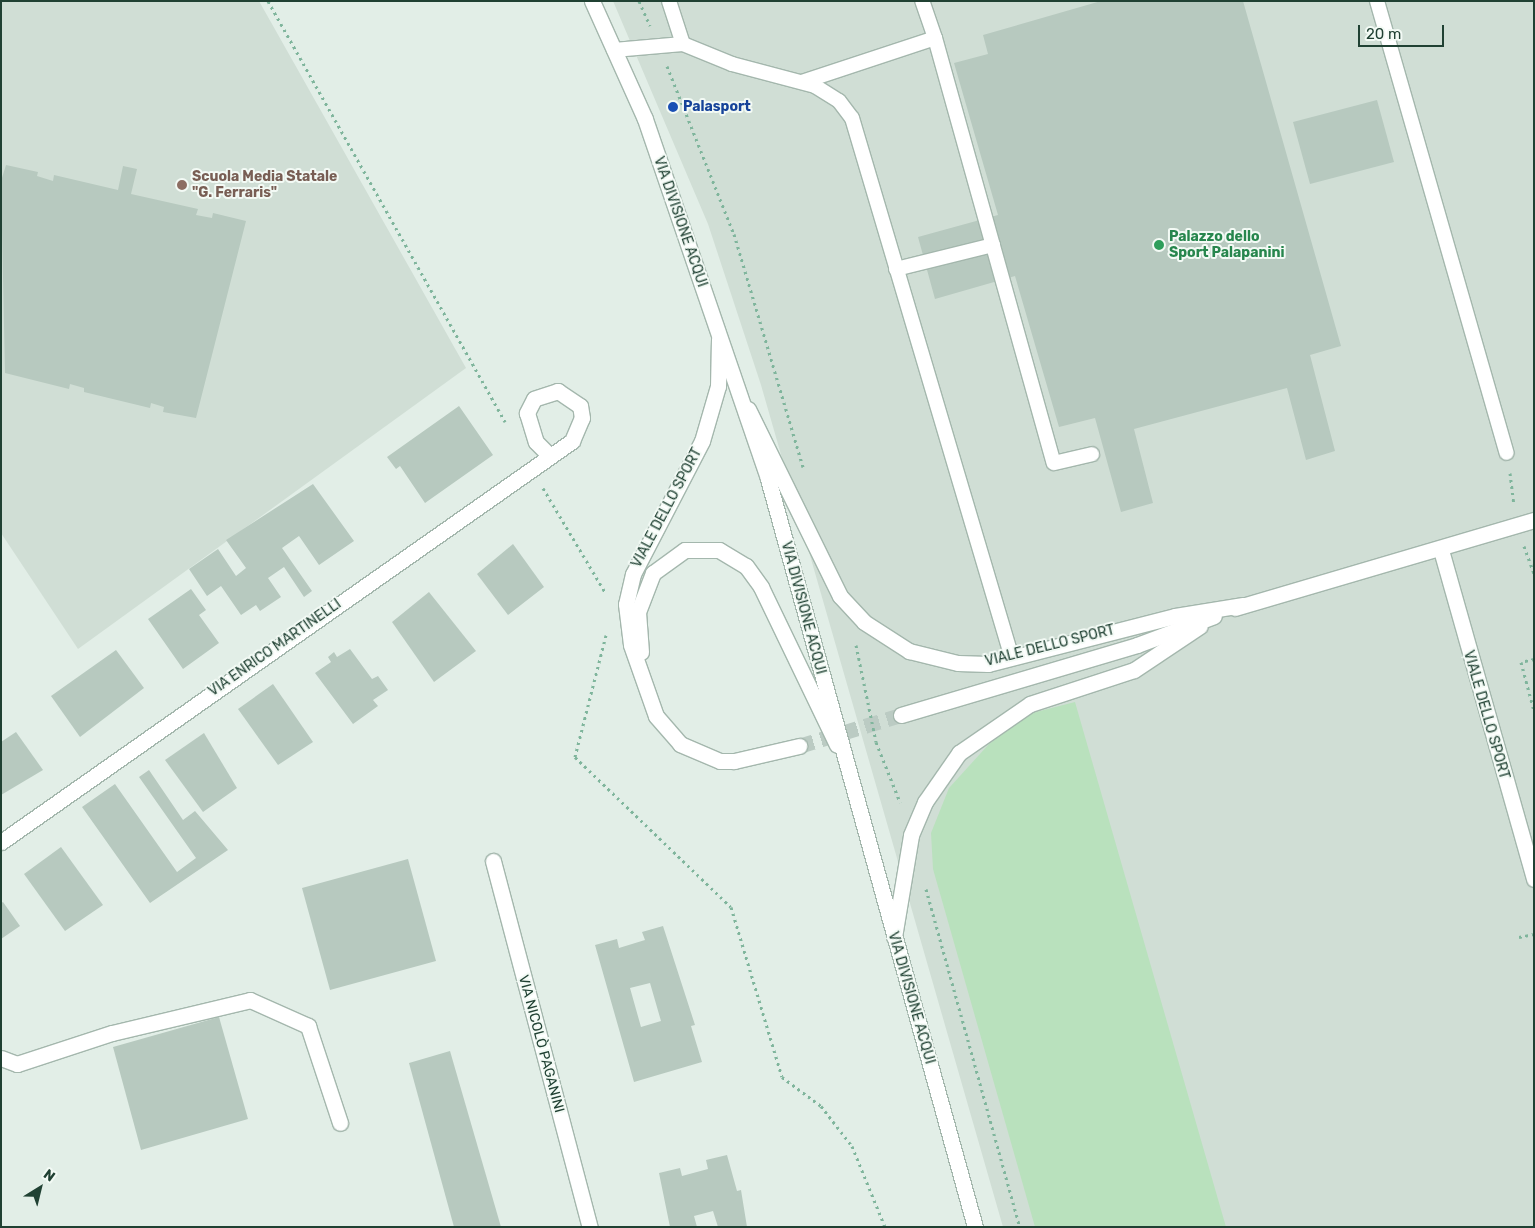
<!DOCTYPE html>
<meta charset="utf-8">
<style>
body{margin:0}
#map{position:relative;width:1535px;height:1228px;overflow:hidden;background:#e2eee7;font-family:Rubik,sans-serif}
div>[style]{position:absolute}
.built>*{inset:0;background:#d0ded5}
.green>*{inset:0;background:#b9e1bd}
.building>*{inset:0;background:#b7c9bf}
.street-tunnel>*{height:15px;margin-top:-7.5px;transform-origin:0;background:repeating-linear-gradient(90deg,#bbcbc3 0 15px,transparent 0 23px)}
.path>*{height:3px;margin-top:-1.5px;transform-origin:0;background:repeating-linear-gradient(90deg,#7fb59c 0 2.5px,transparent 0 6.5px)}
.roads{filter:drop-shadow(1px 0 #a4b7ad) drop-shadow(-1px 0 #a4b7ad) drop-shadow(0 1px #a4b7ad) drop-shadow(0 -1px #a4b7ad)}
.lane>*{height:14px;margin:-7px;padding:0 7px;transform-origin:7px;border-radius:7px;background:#fff}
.street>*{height:15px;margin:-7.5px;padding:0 7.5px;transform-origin:7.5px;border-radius:7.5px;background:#fff}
.secondary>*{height:15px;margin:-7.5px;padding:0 7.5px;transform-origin:7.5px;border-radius:7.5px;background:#fff}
.dots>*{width:14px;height:14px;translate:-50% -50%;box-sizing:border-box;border:2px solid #f3faf5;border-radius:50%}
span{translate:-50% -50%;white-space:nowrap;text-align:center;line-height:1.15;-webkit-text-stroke:4px #f3faf5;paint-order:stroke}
.transit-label{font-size:14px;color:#164399;font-weight:700}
.left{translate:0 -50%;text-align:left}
.education-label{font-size:14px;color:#785e54;font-weight:700}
.street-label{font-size:14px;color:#204133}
.leisure-label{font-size:14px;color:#27864d;font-weight:700}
.frame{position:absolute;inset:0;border:2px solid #204133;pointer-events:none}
.north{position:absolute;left:15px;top:1163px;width:50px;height:50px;-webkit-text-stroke:4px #f3faf5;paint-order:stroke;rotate:36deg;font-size:14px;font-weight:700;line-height:20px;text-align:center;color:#204133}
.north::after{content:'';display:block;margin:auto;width:18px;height:22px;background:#204133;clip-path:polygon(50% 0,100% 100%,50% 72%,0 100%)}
.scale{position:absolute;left:1358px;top:25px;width:86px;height:22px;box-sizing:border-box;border:2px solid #204133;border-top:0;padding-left:6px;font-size:15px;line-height:18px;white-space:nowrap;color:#204133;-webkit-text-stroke:4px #f3faf5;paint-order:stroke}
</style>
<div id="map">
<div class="built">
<i style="clip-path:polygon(1px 1px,259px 1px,466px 368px,78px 649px,1px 533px)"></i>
<i style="clip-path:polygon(613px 1px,1534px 1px,1534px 1227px,1003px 1227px,761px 385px,708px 224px)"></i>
</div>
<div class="green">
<i style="clip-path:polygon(1075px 702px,1226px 1227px,1035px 1227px,933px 869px,931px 833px,949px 788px,989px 744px,1032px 713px)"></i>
</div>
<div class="building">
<i style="clip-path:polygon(1101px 1px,1243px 1px,1341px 346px,1310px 355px,1335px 451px,1306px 460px,1287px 388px,1134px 429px,1153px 503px,1121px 512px,1095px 418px,1059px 427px,1015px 276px,935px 299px,918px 237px,998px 215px,954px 63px,988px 54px,983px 35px)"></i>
<i style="clip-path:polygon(1377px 100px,1394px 162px,1310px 184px,1293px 122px)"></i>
<i style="clip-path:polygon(6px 165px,38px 172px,37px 176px,53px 181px,54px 175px,118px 190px,123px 166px,137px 169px,131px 194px,198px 209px,196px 215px,212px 218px,213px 213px,246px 221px,196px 418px,163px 412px,164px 407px,151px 403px,150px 408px,84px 392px,84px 388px,70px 384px,69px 389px,5px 373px,1px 181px)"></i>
<i style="clip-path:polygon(459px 406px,493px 455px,425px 503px,400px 466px,396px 469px,387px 457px)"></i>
<i style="clip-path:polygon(313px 484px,354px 541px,319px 565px,299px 536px,282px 548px,312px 591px,304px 597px,284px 567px,268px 578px,281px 597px,260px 611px,256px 605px,241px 615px,221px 586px,207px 596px,189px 569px,218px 549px,236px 576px,246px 568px,226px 540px)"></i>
<i style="clip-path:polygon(513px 544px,544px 587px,508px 615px,477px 574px)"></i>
<i style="clip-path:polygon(191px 589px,206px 610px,199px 615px,219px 643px,183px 669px,148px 619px)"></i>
<i style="clip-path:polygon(429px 592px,476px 651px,434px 682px,392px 622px)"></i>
<i style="clip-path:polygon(350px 649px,372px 679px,378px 676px,388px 690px,373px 700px,378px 706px,353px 724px,315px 673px,331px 662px,328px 657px,334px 652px,337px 657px)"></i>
<i style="clip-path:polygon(116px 650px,144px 688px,80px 737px,51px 696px)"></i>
<i style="clip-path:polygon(273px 684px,313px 742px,278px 765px,238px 709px)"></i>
<i style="clip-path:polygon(16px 732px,43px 770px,1px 795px,1px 742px)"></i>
<i style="clip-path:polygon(204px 733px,237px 788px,203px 812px,165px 760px)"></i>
<i style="clip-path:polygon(149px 770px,183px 820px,195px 811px,228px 850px,150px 903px,82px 807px,115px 784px,177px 872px,196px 858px,139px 777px)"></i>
<i style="clip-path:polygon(61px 847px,103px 905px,65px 931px,24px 874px)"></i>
<i style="clip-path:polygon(408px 859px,436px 961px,330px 990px,302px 888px)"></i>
<i style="clip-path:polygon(3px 902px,20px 926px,1px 939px,1px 903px)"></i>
<i style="clip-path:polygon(evenodd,663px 926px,695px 1025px,691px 1026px,702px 1062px,634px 1082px,595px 945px,617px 939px,619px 948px,645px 940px,642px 932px,663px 926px,650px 983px,661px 1021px,641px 1027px,630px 988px,650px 983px)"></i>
<i style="clip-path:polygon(219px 1017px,248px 1119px,141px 1150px,113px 1047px)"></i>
<i style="clip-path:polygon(450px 1051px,501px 1227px,454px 1227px,409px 1063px)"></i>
<i style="clip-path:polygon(727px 1155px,737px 1191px,741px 1190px,747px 1227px,718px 1227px,713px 1211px,694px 1216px,697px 1227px,670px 1227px,659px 1173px,680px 1168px,682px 1176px,708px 1169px,706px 1160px)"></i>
</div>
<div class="street-tunnel">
<i style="left:799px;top:746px;width:107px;rotate:-16.9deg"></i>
</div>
<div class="path">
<i style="left:268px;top:1px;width:483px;rotate:60.6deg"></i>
<i style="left:639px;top:1px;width:27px;rotate:66deg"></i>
<i style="left:667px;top:66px;width:181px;rotate:68.3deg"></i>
<i style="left:734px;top:234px;width:243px;rotate:73.5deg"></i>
<i style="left:1510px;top:473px;width:31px;rotate:83deg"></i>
<i style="left:543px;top:488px;width:121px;rotate:59.2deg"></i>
<i style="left:1524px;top:546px;width:30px;rotate:70deg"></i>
<i style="left:606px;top:635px;width:126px;rotate:104.3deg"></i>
<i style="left:575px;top:757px;width:216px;rotate:43.9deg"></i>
<i style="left:731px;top:907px;width:177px;rotate:73.3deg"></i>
<i style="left:782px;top:1077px;width:49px;rotate:36.6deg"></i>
<i style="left:821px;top:1106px;width:51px;rotate:52.2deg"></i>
<i style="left:852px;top:1146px;width:87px;rotate:67.8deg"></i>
<i style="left:856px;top:645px;width:99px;rotate:78.3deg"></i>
<i style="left:876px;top:742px;width:65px;rotate:68.2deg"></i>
<i style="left:1534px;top:659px;width:13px;rotate:167deg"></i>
<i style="left:1521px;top:662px;width:51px;rotate:75.1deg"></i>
<i style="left:926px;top:889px;width:351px;rotate:74.5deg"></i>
<i style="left:1519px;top:937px;width:15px;rotate:-11deg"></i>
</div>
<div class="roads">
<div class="lane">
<i style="left:669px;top:1px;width:45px;rotate:72deg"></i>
<i style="left:1377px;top:1px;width:470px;rotate:74deg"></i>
<i style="left:935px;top:38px;width:441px;rotate:74.4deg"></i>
<i style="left:1054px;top:463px;width:39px;rotate:-13deg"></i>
<i style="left:614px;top:50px;width:69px;rotate:-5deg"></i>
<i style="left:683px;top:44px;width:53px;rotate:22.2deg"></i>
<i style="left:732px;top:64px;width:86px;rotate:14.8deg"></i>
<i style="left:815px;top:86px;width:28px;rotate:32deg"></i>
<i style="left:839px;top:101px;width:21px;rotate:53deg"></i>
<i style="left:852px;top:118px;width:563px;rotate:73.5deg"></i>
<i style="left:802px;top:82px;width:140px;rotate:-18.3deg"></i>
<i style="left:935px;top:38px;width:39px;rotate:-109deg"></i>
<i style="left:896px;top:269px;width:100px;rotate:-13.9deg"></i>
</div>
<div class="street">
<i style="left:719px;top:339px;width:47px;rotate:91.2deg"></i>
<i style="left:718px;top:386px;width:57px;rotate:106.2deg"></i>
<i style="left:702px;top:441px;width:150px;rotate:117.4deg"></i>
<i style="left:633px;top:574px;width:31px;rotate:103deg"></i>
<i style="left:626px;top:604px;width:41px;rotate:83deg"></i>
<i style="left:631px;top:645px;width:75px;rotate:70.6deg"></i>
<i style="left:656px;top:716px;width:37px;rotate:49deg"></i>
<i style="left:680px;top:744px;width:43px;rotate:23deg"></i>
<i style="left:720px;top:761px;width:14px"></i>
<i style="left:734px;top:761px;width:67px;rotate:-13deg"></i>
<i style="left:748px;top:409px;width:208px;rotate:63.8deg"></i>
<i style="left:840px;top:596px;width:35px;rotate:47deg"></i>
<i style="left:864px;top:622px;width:54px;rotate:32.8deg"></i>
<i style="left:909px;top:651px;width:50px;rotate:13.8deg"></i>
<i style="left:958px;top:663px;width:30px;rotate:2deg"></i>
<i style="left:988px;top:664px;width:193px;rotate:-14.4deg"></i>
<i style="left:1175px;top:616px;width:69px;rotate:-9.2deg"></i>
<i style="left:1441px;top:550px;width:342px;rotate:74.2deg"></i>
<i style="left:1235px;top:608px;width:312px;rotate:-16.4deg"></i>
<i style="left:641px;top:652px;width:40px;rotate:-94.3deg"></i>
<i style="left:638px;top:612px;width:42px;rotate:-69deg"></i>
<i style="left:653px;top:573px;width:39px;rotate:-36deg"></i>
<i style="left:685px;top:550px;width:34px"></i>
<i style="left:719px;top:550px;width:31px;rotate:31deg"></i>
<i style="left:746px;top:566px;width:26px;rotate:54deg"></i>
<i style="left:761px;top:587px;width:175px;rotate:64.3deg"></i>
<i style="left:901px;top:715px;width:246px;rotate:-16.5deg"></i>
<i style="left:1137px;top:645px;width:82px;rotate:-20.6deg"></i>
<i style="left:1px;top:842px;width:698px;rotate:-35.08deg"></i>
<i style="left:572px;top:441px;width:25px;rotate:-67deg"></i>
<i style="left:582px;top:418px;width:12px;rotate:-99deg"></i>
<i style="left:580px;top:406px;width:27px;rotate:-146deg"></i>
<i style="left:558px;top:391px;width:25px;rotate:162deg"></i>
<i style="left:534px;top:399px;width:16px;rotate:117deg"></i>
<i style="left:527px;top:413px;width:30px;rotate:73deg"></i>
<i style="left:536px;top:442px;width:18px;rotate:45deg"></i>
<i style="left:493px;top:861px;width:379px;rotate:75.2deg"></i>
<i style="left:894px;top:937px;width:103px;rotate:-80.5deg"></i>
<i style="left:911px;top:835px;width:36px;rotate:-67deg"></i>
<i style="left:925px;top:802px;width:60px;rotate:-55.2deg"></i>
<i style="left:959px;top:753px;width:86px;rotate:-34.6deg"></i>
<i style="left:1030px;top:704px;width:109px;rotate:-18.1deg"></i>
<i style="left:1134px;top:670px;width:79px;rotate:-33.7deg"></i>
<i style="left:1px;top:1058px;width:17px;rotate:21deg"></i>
<i style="left:17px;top:1064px;width:100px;rotate:-18.1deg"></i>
<i style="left:112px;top:1033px;width:142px;rotate:-13.4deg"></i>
<i style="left:250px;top:1000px;width:64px;rotate:24.1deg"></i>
<i style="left:308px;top:1026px;width:102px;rotate:71.7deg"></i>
</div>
<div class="secondary">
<i style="left:592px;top:1px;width:129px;rotate:65.8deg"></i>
<i style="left:645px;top:119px;width:380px;rotate:71.1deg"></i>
<i style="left:768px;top:479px;width:776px;rotate:74.53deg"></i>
</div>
</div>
<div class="dots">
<i style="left:673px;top:107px;background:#1a4fb4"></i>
<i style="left:182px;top:185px;background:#8d6e63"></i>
<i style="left:1159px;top:245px;background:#2e9e5b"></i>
</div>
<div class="transit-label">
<span class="left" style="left:683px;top:107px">Palasport</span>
</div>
<div class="education-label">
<span class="left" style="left:192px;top:185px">Scuola Media Statale<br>"G. Ferraris"</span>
</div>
<div class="street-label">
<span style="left:680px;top:222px;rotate:71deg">VIA DIVISIONE ACQUI</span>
<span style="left:667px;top:508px;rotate:-62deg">VIALE DELLO SPORT</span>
<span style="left:803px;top:608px;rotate:75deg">VIA DIVISIONE ACQUI</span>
<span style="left:1050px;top:646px;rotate:-14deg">VIALE DELLO SPORT</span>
<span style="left:275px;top:648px;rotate:-35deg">VIA ENRICO MARTINELLI</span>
<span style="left:1486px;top:715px;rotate:74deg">VIALE DELLO SPORT</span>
<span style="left:911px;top:998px;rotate:74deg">VIA DIVISIONE ACQUI</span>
<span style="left:541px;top:1044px;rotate:75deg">VIA NICOLÒ PAGANINI</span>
</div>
<div class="leisure-label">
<span class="left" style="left:1169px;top:245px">Palazzo dello<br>Sport Palapanini</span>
</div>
<div class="frame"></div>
<div class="north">N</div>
<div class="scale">20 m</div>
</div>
